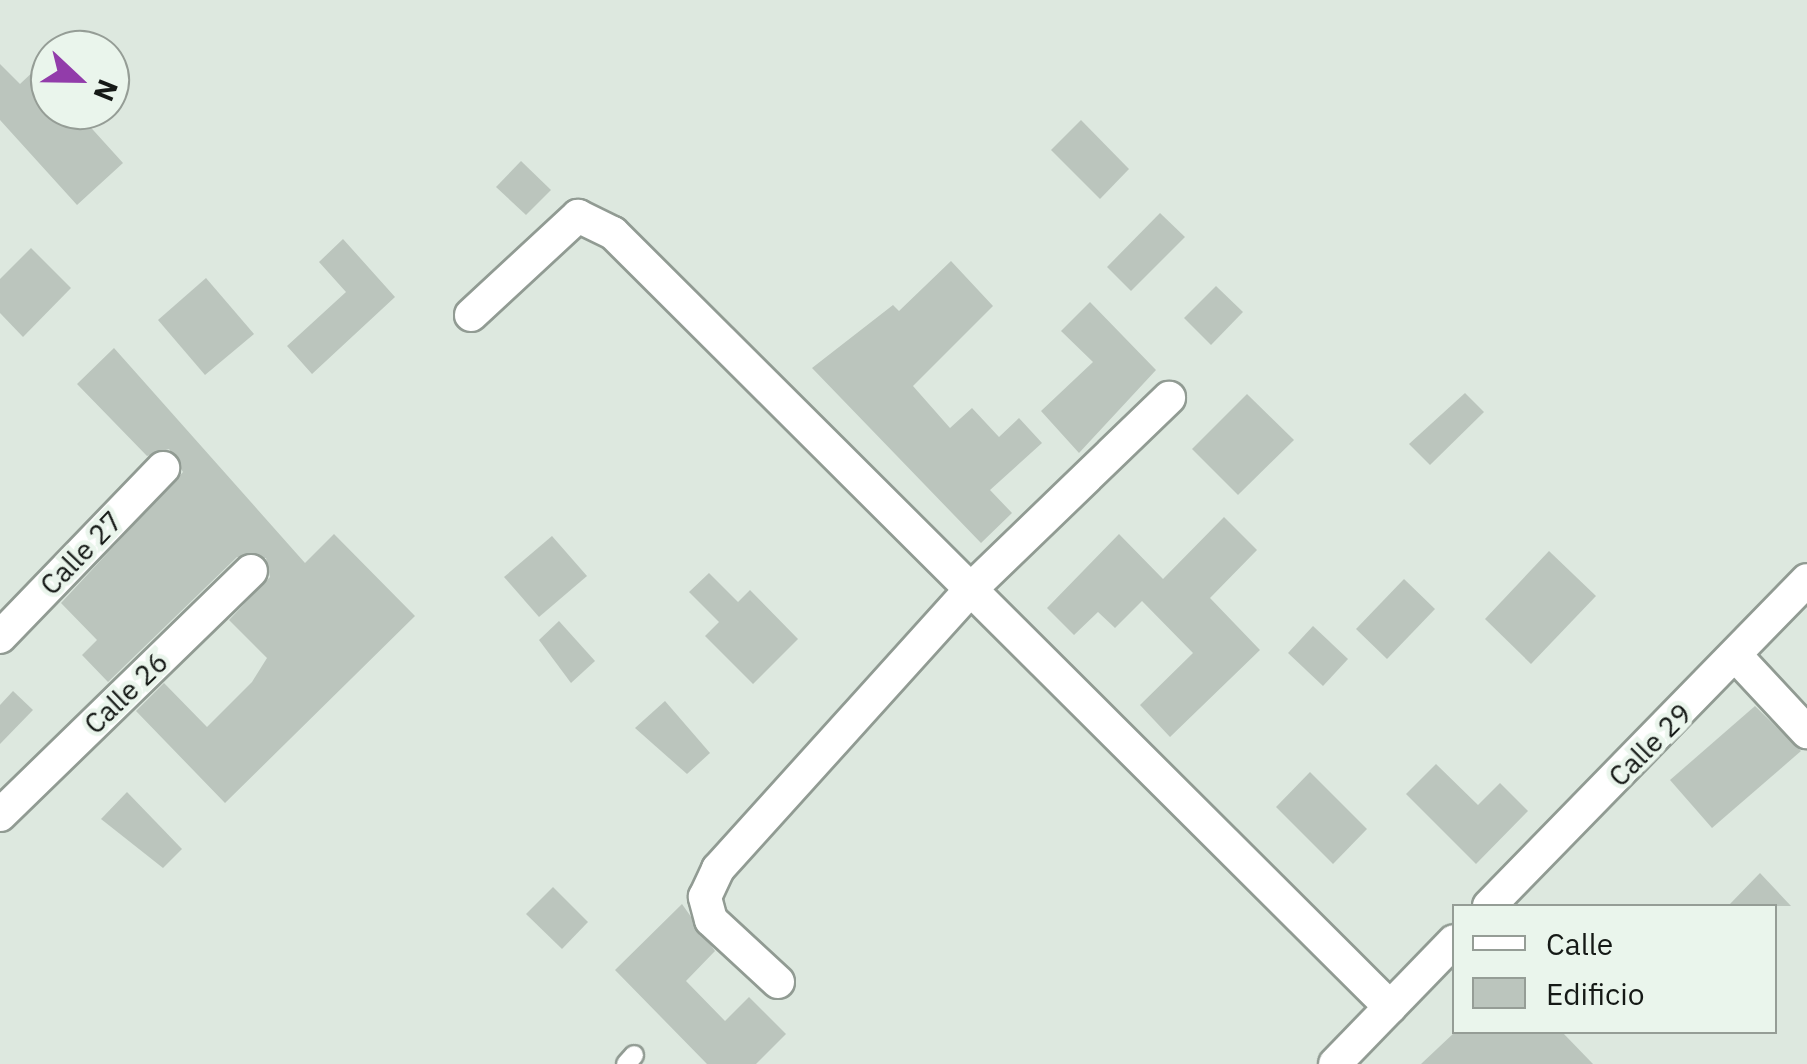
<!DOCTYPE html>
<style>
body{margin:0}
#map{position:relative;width:1807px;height:1064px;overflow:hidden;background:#dde8df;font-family:"IBM Plex Sans",sans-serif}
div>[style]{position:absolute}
.building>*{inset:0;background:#bbc5bd}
.roads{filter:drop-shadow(2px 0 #919b93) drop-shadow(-2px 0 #919b93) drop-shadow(0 2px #919b93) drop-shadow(0 -2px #919b93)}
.service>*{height:18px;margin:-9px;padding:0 9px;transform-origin:9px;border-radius:9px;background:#fff}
.minor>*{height:32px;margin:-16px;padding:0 16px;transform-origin:16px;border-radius:16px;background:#fff}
span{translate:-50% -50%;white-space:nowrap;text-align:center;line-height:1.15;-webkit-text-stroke:9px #eaf5ec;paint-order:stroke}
.street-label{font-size:28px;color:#151916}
.legend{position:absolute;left:1452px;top:904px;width:325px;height:130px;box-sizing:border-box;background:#eaf5ec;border:2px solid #959d96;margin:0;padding:12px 18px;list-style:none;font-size:30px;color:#151916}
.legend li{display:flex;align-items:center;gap:20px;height:50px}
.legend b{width:50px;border:2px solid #959d96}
.north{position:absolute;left:30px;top:30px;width:100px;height:100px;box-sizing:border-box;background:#eaf5ec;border:2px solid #959d96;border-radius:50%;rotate:112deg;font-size:28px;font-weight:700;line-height:40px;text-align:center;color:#151916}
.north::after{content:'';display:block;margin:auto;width:35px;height:45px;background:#923caa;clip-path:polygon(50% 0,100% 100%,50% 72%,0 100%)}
</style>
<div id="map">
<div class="building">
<i style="clip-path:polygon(0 64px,20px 84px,37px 68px,50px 82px,50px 110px,75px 110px,123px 163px,77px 205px,0 120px)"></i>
<i style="clip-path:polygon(1081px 120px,1129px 169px,1100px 199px,1051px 150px)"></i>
<i style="clip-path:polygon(521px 161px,551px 190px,526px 215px,496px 187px)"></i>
<i style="clip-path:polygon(1160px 213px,1185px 237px,1131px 291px,1107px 267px)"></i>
<i style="clip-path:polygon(343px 239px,395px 297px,312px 374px,287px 346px,346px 292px,319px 262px)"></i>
<i style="clip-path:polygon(31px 248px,71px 288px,23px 337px,0 313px,0 279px)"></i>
<i style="clip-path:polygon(951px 261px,993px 306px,913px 386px,950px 428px,972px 408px,999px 437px,1019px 418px,1042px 443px,990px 490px,1012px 513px,981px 543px,812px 368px,893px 305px,899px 311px)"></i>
<i style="clip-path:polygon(206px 278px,254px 334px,205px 375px,158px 320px)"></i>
<i style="clip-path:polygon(1216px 286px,1243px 312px,1211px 345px,1184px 318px)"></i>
<i style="clip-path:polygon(1090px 302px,1156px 370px,1079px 453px,1041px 411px,1093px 362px,1061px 331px)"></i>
<i style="clip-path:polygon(114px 348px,305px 563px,334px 534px,415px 616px,225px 803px,136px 711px,164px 683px,207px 727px,252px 682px,267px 658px,229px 620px,270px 577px,266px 558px,237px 557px,108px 682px,82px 655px,97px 640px,61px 603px,183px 472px,169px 449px,147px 456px,77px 384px)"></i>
<i style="clip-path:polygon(1465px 393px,1484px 412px,1430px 465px,1409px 444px)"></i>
<i style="clip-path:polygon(1247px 394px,1294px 440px,1238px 495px,1192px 449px)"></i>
<i style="clip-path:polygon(1224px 517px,1257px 550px,1210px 598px,1260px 650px,1170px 737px,1140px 705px,1193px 653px,1142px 601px,1115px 628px,1098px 612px,1074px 635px,1047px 608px,1119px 534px,1163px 579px)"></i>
<i style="clip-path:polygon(552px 536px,587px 576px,539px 617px,504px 577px)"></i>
<i style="clip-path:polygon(1549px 551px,1596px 596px,1531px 664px,1485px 619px)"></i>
<i style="clip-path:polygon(709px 573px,738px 602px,750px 590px,798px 639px,753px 684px,705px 636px,719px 622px,689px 592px)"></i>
<i style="clip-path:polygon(1404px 579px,1435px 609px,1387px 659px,1356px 629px)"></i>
<i style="clip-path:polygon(559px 621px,595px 661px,571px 683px,539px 640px)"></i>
<i style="clip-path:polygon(1313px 626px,1348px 659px,1323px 686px,1288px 653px)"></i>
<i style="clip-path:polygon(13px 691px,33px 710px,0 744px,0 705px)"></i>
<i style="clip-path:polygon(665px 701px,710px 753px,687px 774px,635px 728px)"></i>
<i style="clip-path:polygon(1755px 706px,1801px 751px,1712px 828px,1670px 780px)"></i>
<i style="clip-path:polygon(1436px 764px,1478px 805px,1500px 783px,1528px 811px,1476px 864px,1406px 794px)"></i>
<i style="clip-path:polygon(1310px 772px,1367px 829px,1333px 864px,1276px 807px)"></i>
<i style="clip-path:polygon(127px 792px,182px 849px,163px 868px,101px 819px)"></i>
<i style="clip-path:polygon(1760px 873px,1791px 906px,1728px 906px)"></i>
<i style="clip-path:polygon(553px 887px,588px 922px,562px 949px,526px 914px)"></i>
<i style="clip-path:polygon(682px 904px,715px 951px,686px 981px,725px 1021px,749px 997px,786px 1034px,756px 1064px,707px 1064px,615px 970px)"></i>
<i style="clip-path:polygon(1455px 1032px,1562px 1032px,1593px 1064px,1421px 1064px)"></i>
</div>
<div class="roads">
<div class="service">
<i style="left:626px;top:1064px;width:12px;rotate:-48deg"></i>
</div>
<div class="minor">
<i style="left:471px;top:315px;width:146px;rotate:-42.8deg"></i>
<i style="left:578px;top:216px;width:39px;rotate:26deg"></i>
<i style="left:613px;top:233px;width:1097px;rotate:44.89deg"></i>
<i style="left:0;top:637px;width:235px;rotate:-46deg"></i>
<i style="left:1737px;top:657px;width:103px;rotate:47deg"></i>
<i style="left:0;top:815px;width:350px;rotate:-44.2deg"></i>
<i style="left:1489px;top:906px;width:455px;rotate:-45.7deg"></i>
<i style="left:778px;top:982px;width:91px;rotate:-137.2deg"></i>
<i style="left:711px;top:920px;width:24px;rotate:-105deg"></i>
<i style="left:705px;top:897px;width:31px;rotate:-65deg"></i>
<i style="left:718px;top:869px;width:379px;rotate:-47.9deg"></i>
<i style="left:972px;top:588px;width:274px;rotate:-44deg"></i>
<i style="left:1335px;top:1064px;width:171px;rotate:-45.9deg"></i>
</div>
</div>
<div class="street-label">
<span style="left:81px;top:553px;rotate:-46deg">Calle 27</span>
<span style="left:126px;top:693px;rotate:-44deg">Calle 26</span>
<span style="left:1650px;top:745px;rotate:-45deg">Calle 29</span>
</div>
<ul class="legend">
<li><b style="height:12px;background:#fff"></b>Calle</li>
<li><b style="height:28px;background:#bbc5bd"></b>Edificio</li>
</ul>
<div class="north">N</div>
</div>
